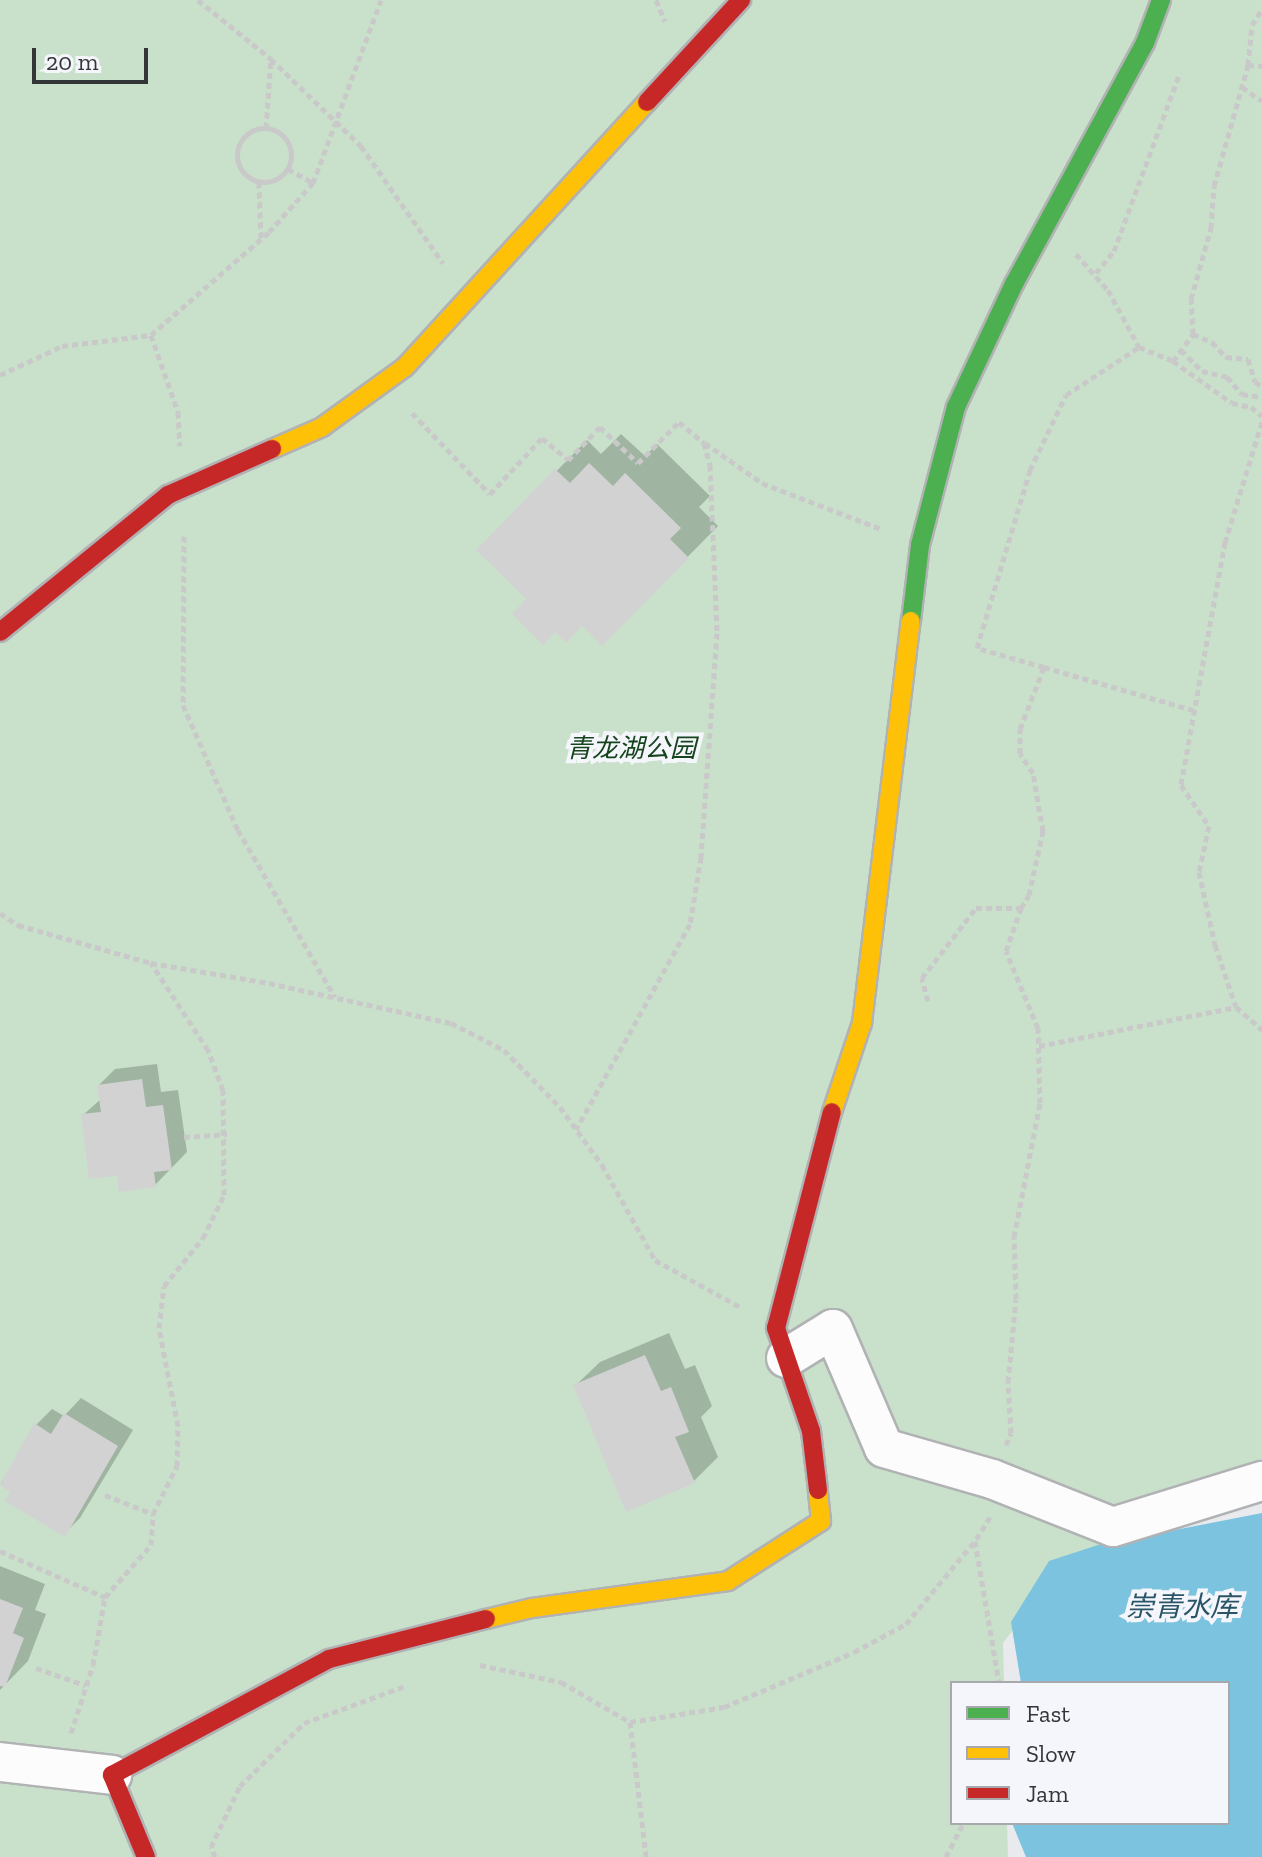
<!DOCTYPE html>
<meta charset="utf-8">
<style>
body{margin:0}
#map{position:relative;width:1262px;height:1857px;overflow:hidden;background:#e8eaed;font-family:"Zilla Slab","Noto Sans SC",serif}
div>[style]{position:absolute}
.green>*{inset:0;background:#c9e1cb}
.water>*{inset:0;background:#7bc3df}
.shadow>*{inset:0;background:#0003}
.building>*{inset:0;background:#d2d2d3}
.path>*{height:5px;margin-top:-2.5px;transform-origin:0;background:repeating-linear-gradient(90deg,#c9c9c9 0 6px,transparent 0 10px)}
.path>.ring{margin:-2.5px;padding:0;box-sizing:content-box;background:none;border:5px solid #c9c9c9;border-radius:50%}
.roads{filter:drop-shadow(2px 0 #b1b2b4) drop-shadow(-2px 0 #b1b2b4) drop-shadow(0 2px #b1b2b4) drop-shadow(0 -2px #b1b2b4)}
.street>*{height:38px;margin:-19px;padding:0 19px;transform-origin:19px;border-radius:19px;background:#fcfcfc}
.fast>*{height:18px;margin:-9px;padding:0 9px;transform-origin:9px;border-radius:9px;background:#4caf50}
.slow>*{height:18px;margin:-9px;padding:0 9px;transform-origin:9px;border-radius:9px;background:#ffc107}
.jam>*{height:18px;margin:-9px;padding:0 9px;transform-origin:9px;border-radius:9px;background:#c62828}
span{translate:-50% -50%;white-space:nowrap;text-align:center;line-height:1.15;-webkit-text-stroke:8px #f4f6fc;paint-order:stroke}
.park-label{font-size:26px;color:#16441c;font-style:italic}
.water-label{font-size:28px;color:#2a5566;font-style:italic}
.legend{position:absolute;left:950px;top:1681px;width:280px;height:144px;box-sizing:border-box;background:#f4f6fc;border:2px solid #a7a9ad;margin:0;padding:10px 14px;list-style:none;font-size:24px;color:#343537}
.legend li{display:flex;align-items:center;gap:16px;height:40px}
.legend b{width:40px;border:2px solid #a7a9ad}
.scale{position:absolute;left:32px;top:48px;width:116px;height:36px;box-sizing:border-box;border:4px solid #343537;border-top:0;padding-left:10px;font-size:24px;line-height:28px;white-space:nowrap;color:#343537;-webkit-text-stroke:6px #f4f6fc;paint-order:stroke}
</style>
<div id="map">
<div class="green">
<i style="clip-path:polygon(0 0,1262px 0,1262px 1499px,1059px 1569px,1003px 1643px,1004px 1683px,952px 1683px,952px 1823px,1007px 1823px,1008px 1857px,0 1857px)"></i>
</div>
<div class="water">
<i style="clip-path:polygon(1262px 1513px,1262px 1857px,1026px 1857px,1012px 1823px,1228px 1823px,1228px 1683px,1021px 1683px,1011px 1622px,1049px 1561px,1098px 1545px)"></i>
</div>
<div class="shadow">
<i style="clip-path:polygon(621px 434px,645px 456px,657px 444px,710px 496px,699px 507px,718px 526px,602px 644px,582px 624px,529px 599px,479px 550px,587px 440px,601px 454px)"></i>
<i style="clip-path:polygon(157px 1064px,161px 1092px,178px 1090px,187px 1152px,155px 1185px,119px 1174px,83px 1115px,101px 1099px,99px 1085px,115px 1069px)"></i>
<i style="clip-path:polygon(669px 1333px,685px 1369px,695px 1365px,712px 1406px,701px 1417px,718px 1457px,694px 1481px,576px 1385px,600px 1362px)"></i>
<i style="clip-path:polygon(81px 1398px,133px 1430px,80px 1518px,64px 1534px,1px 1483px,36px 1425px,52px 1409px,64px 1416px)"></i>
<i style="clip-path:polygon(0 1566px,45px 1584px,35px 1610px,46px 1614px,28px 1661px,0 1690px)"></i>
</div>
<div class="building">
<i style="clip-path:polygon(589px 463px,613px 486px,625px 473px,681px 528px,670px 539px,689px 558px,602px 646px,582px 626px,566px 643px,555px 632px,543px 645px,512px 614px,526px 599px,476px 550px,555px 469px,570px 483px)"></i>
<i style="clip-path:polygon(142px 1079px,146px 1107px,163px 1105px,172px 1170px,154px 1172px,156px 1187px,119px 1192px,117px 1176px,89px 1179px,81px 1114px,101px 1112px,97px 1085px)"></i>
<i style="clip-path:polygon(645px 1355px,661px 1391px,671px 1387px,689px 1432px,675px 1437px,695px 1483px,626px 1512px,573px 1385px)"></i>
<i style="clip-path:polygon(64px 1413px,118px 1446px,65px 1537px,5px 1501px,10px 1492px,0 1485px,34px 1423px,51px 1434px)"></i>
<i style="clip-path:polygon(0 1599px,23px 1608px,13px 1633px,24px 1638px,5px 1687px,0 1686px)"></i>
</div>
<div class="path">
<i style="left:198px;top:0;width:94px;rotate:38.9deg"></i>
<i style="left:271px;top:59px;width:125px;rotate:44deg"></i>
<i style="left:361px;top:146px;width:143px;rotate:55deg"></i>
<i style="left:656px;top:0;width:23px;rotate:67deg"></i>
<i style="left:1248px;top:65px;width:14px;rotate:4deg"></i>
<i style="left:1242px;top:87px;width:24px;rotate:35deg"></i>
<i class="ring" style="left:237px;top:128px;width:49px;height:49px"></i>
<i style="left:266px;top:128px;width:69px;rotate:-85.9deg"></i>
<i style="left:288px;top:169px;width:29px;rotate:29deg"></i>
<i style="left:259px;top:182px;width:56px;rotate:88deg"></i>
<i style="left:1076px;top:254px;width:48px;rotate:48.4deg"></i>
<i style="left:1108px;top:290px;width:65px;rotate:61.5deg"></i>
<i style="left:1139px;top:347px;width:37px;rotate:22deg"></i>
<i style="left:1173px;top:361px;width:34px;rotate:-53deg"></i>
<i style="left:1193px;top:334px;width:35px;rotate:-93deg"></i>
<i style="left:1191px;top:299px;width:74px;rotate:-74.3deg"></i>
<i style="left:1211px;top:228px;width:42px;rotate:-85.9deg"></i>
<i style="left:1214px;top:186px;width:126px;rotate:-74.3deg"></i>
<i style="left:1248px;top:65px;width:40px;rotate:-84.3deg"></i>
<i style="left:1252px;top:25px;width:19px;rotate:-58deg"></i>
<i style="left:1096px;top:273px;width:28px;rotate:-51deg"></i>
<i style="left:1114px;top:251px;width:190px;rotate:-69.7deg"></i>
<i style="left:1193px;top:334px;width:21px;rotate:23deg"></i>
<i style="left:1212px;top:342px;width:21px;rotate:47deg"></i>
<i style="left:1226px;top:357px;width:22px;rotate:5deg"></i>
<i style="left:1248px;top:359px;width:24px;rotate:73deg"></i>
<i style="left:1255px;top:382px;width:8px;rotate:30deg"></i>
<i style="left:151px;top:335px;width:82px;rotate:70.7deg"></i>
<i style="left:178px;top:412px;width:34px;rotate:87deg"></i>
<i style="left:1181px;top:350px;width:30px;rotate:45deg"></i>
<i style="left:1202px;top:371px;width:26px;rotate:13deg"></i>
<i style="left:1227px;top:377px;width:23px;rotate:49deg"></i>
<i style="left:1242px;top:394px;width:20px;rotate:9deg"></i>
<i style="left:1173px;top:361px;width:72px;rotate:35.4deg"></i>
<i style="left:1232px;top:403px;width:19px;rotate:12deg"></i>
<i style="left:1251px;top:407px;width:14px;rotate:39deg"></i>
<i style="left:0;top:375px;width:68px;rotate:-25.1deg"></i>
<i style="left:62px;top:346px;width:90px;rotate:-7deg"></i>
<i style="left:151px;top:335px;width:157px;rotate:-41.1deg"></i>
<i style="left:269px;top:232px;width:66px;rotate:-48.1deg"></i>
<i style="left:313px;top:183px;width:195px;rotate:-69.6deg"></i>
<i style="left:412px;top:413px;width:112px;rotate:46.1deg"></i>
<i style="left:490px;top:494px;width:76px;rotate:-47.1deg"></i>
<i style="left:542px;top:438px;width:34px;rotate:40deg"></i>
<i style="left:568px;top:460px;width:46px;rotate:-45.9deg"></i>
<i style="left:600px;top:427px;width:52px;rotate:43.5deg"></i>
<i style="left:638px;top:463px;width:58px;rotate:-45deg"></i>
<i style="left:679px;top:422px;width:33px;rotate:40deg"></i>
<i style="left:704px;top:443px;width:23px;rotate:75deg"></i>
<i style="left:710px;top:465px;width:168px;rotate:87.6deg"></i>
<i style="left:717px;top:633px;width:225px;rotate:94.1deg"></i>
<i style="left:701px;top:857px;width:68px;rotate:99.3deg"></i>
<i style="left:690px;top:924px;width:235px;rotate:119deg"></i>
<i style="left:1262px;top:422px;width:126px;rotate:107.1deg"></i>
<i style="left:1225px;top:542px;width:247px;rotate:100.3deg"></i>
<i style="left:1181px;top:785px;width:50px;rotate:55.7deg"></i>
<i style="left:1209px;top:826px;width:47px;rotate:102.3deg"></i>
<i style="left:1199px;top:872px;width:75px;rotate:77.6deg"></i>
<i style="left:1215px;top:945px;width:65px;rotate:71.3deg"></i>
<i style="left:1236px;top:1007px;width:35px;rotate:41deg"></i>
<i style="left:705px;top:443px;width:70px;rotate:35.1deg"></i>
<i style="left:762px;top:483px;width:128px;rotate:21.1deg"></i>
<i style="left:184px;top:536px;width:169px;rotate:90.3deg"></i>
<i style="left:183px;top:705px;width:137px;rotate:66.3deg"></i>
<i style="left:238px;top:830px;width:193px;rotate:59.9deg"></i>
<i style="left:1044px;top:667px;width:158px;rotate:16.1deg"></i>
<i style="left:0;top:913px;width:22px;rotate:34deg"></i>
<i style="left:18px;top:925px;width:138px;rotate:15.9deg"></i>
<i style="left:151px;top:963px;width:120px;rotate:9.6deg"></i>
<i style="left:269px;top:983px;width:186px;rotate:12.4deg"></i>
<i style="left:451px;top:1023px;width:59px;rotate:27deg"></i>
<i style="left:504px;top:1050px;width:80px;rotate:45.5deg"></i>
<i style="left:560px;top:1107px;width:72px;rotate:54.1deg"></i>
<i style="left:602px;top:1165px;width:109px;rotate:60.8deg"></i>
<i style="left:655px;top:1260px;width:97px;rotate:28.9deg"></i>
<i style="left:928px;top:1001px;width:24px;rotate:-105deg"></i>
<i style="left:922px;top:978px;width:88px;rotate:-52.4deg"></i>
<i style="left:976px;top:908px;width:45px"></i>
<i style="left:1021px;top:908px;width:15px;rotate:-58deg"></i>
<i style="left:1029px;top:895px;width:66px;rotate:-77.7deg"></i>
<i style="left:1043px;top:831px;width:59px;rotate:-99.8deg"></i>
<i style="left:1033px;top:773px;width:23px;rotate:-124deg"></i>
<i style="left:1020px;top:754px;width:25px;rotate:-90deg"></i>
<i style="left:1020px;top:729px;width:66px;rotate:-68.8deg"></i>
<i style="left:1044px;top:667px;width:70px;rotate:-164.2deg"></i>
<i style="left:977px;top:648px;width:186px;rotate:-73.4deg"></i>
<i style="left:1030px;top:470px;width:83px;rotate:-64.4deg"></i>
<i style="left:1066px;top:395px;width:87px;rotate:-33.3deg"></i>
<i style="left:1039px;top:1046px;width:201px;rotate:-11.2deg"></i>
<i style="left:184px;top:1137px;width:43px;rotate:-4deg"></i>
<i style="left:1006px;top:1445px;width:13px;rotate:-67deg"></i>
<i style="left:1011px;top:1433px;width:51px;rotate:-93.4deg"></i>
<i style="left:1008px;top:1382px;width:83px;rotate:-84.5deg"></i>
<i style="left:1016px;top:1299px;width:62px;rotate:-91.8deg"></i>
<i style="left:1014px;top:1237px;width:136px;rotate:-79deg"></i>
<i style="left:1040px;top:1103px;width:75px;rotate:-91.5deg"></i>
<i style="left:1038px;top:1028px;width:83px;rotate:-112.6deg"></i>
<i style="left:1006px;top:951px;width:46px;rotate:-70.8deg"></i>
<i style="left:105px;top:1495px;width:52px;rotate:21.6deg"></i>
<i style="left:990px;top:1517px;width:28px;rotate:122deg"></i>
<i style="left:975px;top:1541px;width:144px;rotate:80.4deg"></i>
<i style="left:0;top:1551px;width:115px;rotate:23.7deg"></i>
<i style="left:480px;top:1665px;width:83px;rotate:11.9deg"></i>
<i style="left:561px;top:1682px;width:80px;rotate:30.1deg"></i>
<i style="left:630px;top:1722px;width:95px;rotate:-9.1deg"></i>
<i style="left:724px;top:1707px;width:141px;rotate:-22.9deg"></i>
<i style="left:854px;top:1652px;width:59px;rotate:-28.3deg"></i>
<i style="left:906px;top:1624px;width:108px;rotate:-50.3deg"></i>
<i style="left:36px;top:1668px;width:52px;rotate:19.1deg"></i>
<i style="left:630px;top:1722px;width:136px;rotate:83.2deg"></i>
<i style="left:71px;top:1733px;width:71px;rotate:-72.1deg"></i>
<i style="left:93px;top:1665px;width:69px;rotate:-80deg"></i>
<i style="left:105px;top:1597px;width:69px;rotate:-48.5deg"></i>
<i style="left:151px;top:1545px;width:31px;rotate:-86deg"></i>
<i style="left:153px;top:1514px;width:54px;rotate:-63.4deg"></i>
<i style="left:177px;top:1466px;width:40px;rotate:-88.6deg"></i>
<i style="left:178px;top:1426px;width:100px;rotate:-101deg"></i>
<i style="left:159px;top:1328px;width:42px;rotate:-83.2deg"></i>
<i style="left:164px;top:1286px;width:62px;rotate:-50.9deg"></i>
<i style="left:203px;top:1238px;width:48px;rotate:-64deg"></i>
<i style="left:224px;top:1195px;width:105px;rotate:-90.5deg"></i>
<i style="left:223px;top:1090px;width:43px;rotate:-110.6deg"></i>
<i style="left:208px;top:1050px;width:104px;rotate:-123.2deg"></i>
<i style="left:215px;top:1857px;width:11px;rotate:-112deg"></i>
<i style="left:211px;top:1847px;width:68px;rotate:-64.6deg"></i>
<i style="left:240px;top:1786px;width:90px;rotate:-44.5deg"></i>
<i style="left:304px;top:1723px;width:108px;rotate:-20.1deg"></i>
<i style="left:946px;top:1857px;width:38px;rotate:-63deg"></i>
</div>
<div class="roads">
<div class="street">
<i style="left:786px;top:1358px;width:55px;rotate:-31.7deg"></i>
<i style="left:833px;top:1329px;width:129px;rotate:66.8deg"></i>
<i style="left:884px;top:1448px;width:112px;rotate:16deg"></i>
<i style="left:992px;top:1479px;width:130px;rotate:21.6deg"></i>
<i style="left:1113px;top:1527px;width:156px;rotate:-17.2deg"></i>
<i style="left:0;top:1762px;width:113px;rotate:6.6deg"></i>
</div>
<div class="fast">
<i style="left:911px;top:621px;width:77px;rotate:-83.2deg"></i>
<i style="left:920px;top:545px;width:143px;rotate:-75.4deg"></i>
<i style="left:956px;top:407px;width:136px;rotate:-64.8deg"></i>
<i style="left:1014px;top:284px;width:274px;rotate:-61.5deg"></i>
<i style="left:1145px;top:43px;width:46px;rotate:-69.6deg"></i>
</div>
<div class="slow">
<i style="left:272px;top:449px;width:55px;rotate:-23.7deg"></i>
<i style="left:322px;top:427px;width:102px;rotate:-35.9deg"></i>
<i style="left:405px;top:367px;width:359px;rotate:-47.6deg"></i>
<i style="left:832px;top:1112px;width:94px;rotate:-71.4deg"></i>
<i style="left:862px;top:1023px;width:405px;rotate:-83.1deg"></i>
<i style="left:486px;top:1619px;width:47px;rotate:-13.4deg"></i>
<i style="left:532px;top:1608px;width:198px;rotate:-7.8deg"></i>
<i style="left:728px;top:1581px;width:111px;rotate:-32.8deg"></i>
<i style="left:821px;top:1521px;width:31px;rotate:-96deg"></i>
</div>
<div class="jam">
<i style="left:647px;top:102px;width:139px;rotate:-47.3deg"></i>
<i style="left:0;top:632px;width:217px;rotate:-39.2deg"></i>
<i style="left:168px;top:495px;width:114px;rotate:-23.9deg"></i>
<i style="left:818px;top:1490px;width:59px;rotate:-96.8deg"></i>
<i style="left:811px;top:1431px;width:109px;rotate:-108.8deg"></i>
<i style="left:776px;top:1328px;width:223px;rotate:-75.5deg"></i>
<i style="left:146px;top:1857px;width:89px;rotate:-112.5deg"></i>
<i style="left:112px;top:1775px;width:246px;rotate:-28.1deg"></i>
<i style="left:329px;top:1659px;width:162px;rotate:-14.3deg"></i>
</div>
</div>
<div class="park-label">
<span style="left:631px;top:749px">青龙湖公园</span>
</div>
<div class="water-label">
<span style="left:1182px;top:1607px">崇青水库</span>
</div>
<ul class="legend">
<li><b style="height:10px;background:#4caf50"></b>Fast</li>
<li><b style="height:10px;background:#ffc107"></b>Slow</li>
<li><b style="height:10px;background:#c62828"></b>Jam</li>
</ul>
<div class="scale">20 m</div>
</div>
